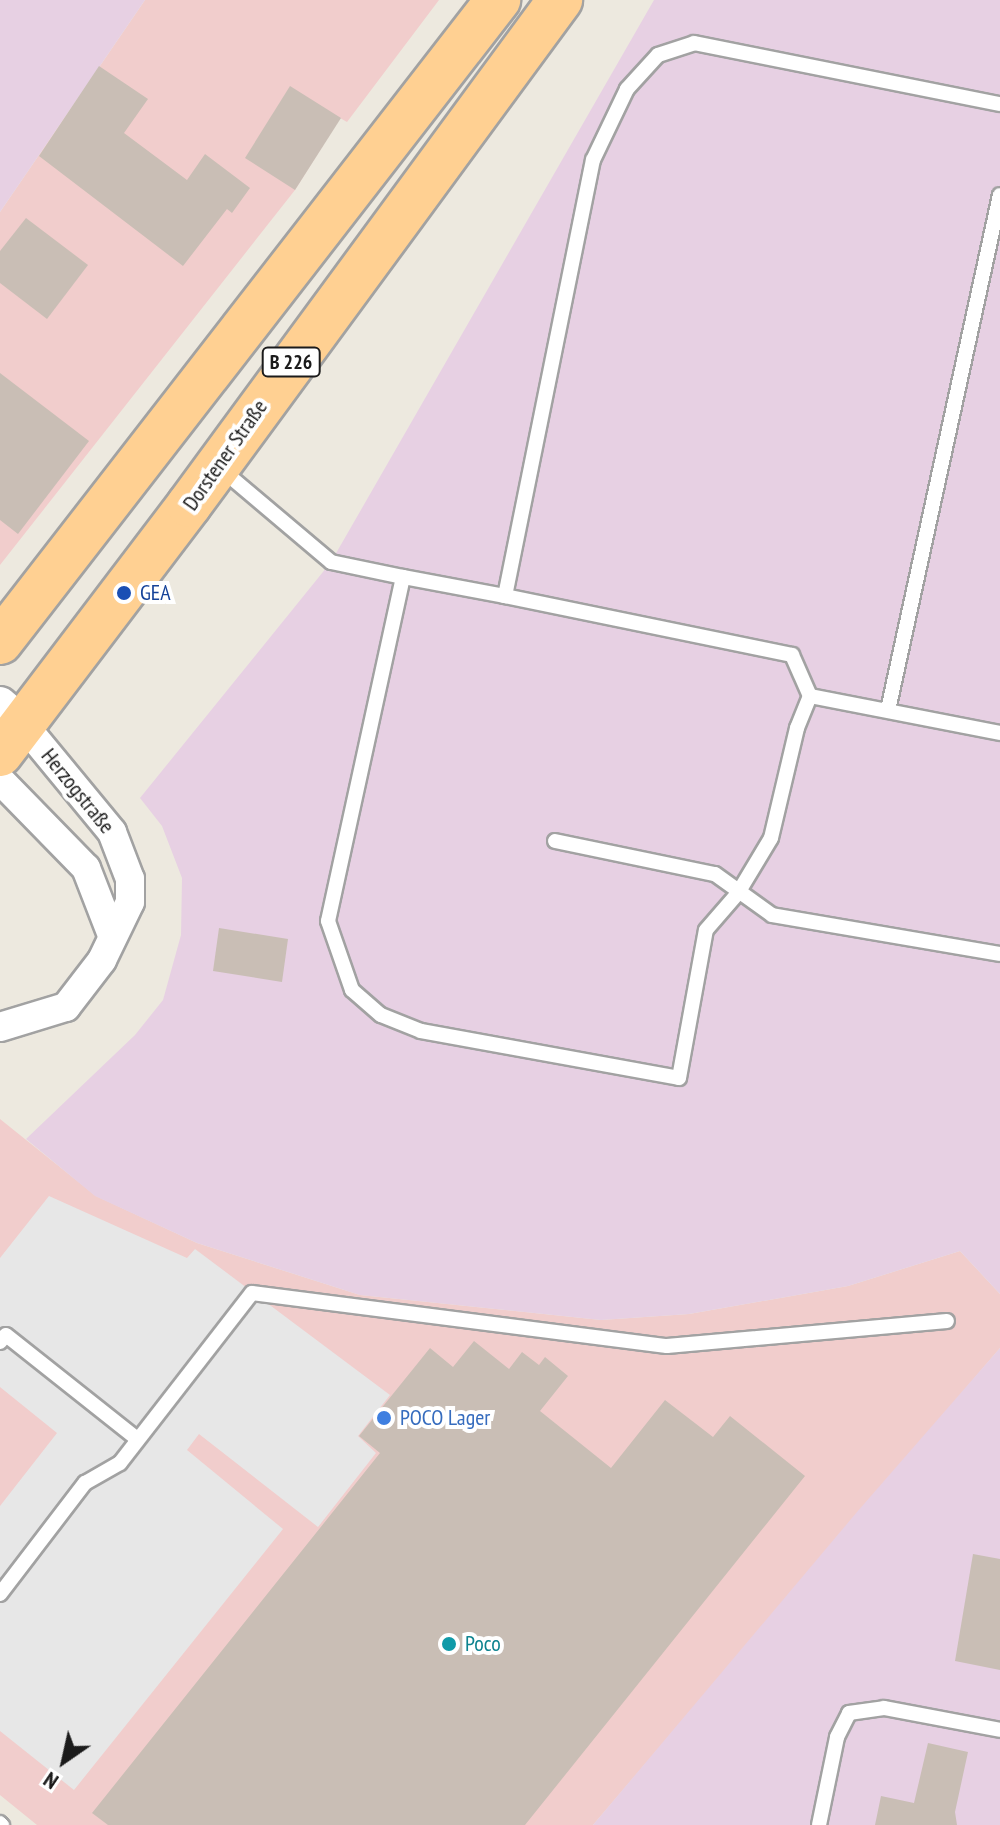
<!DOCTYPE html>
<meta charset="utf-8">
<style>
body{margin:0}
#map{position:relative;width:1000px;height:1825px;overflow:hidden;background:#ede9df;font-family:"PT Sans Narrow",sans-serif}
div>[style]{position:absolute}
.commercial>*{inset:0;background:#f1cdcc}
.industrial>*{inset:0;background:#e7d0e3}
.parking>*{inset:0;background:#e7e7e7}
.building>*{inset:0;background:#c9beb5}
.roads{filter:drop-shadow(2px 0 #a2a2a2) drop-shadow(-2px 0 #a2a2a2) drop-shadow(0 2px #a2a2a2) drop-shadow(0 -2px #a2a2a2)}
.service>*{height:14px;margin:-7px;padding:0 7px;transform-origin:7px;border-radius:7px;background:#fff}
.minor>*{height:28px;margin:-14px;padding:0 14px;transform-origin:14px;border-radius:14px;background:#fff}
.tertiary>*{height:34px;margin:-17px;padding:0 17px;transform-origin:17px;border-radius:17px;background:#fff}
.primary>*{height:44px;margin:-22px;padding:0 22px;transform-origin:22px;border-radius:22px;background:#ffd092}
.dots>*{width:22px;height:22px;translate:-50% -50%;box-sizing:border-box;border:4px solid #fff;border-radius:50%}
span{translate:-50% -50%;white-space:nowrap;text-align:center;line-height:1.15;-webkit-text-stroke:8px #fff;paint-order:stroke}
.shield-label span{padding:2px 6px;background:#fff;border:2px solid;border-radius:6px;-webkit-text-stroke-width:0}
.shield-label{font-size:20px;color:#1b1b1b;font-weight:700}
.street-label{font-size:22px;color:#1b1b1b}
.transit-label{font-size:22px;color:#164399}
.left{translate:0 -50%;text-align:left}
.shop-label{font-size:22px;color:#366cbe}
.culture-label{font-size:22px;color:#0d838f}
.north{position:absolute;left:24px;top:1721px;width:80px;height:80px;-webkit-text-stroke:6px #fff;paint-order:stroke;rotate:214deg;font-size:22px;font-weight:700;line-height:32px;text-align:center;color:#1b1b1b}
.north::after{content:'';display:block;margin:auto;width:28px;height:36px;background:#1b1b1b;clip-path:polygon(50% 0,100% 100%,50% 72%,0 100%)}
</style>
<div id="map">
<div class="commercial">
<i style="clip-path:polygon(145px 0,439px 0,347px 122px,340px 118px,295px 190px,0 565px,0 212px)"></i>
<i style="clip-path:polygon(0 1119px,96px 1196px,197px 1243px,360px 1295px,601px 1320px,689px 1314px,848px 1286px,960px 1251px,1000px 1294px,1000px 1348px,593px 1825px,37px 1825px,0 1795px)"></i>
</div>
<div class="industrial">
<i style="clip-path:polygon(0 0,145px 0,0 212px)"></i>
<i style="clip-path:polygon(654px 0,1000px 0,1000px 1294px,960px 1251px,848px 1286px,689px 1314px,601px 1320px,360px 1295px,197px 1243px,95px 1196px,26px 1139px,135px 1035px,163px 1000px,181px 935px,182px 878px,162px 826px,140px 798px,331px 562px)"></i>
<i style="clip-path:polygon(1000px 1348px,1000px 1825px,593px 1825px,857px 1512px)"></i>
</div>
<div class="parking">
<i style="clip-path:polygon(49px 1196px,187px 1258px,195px 1249px,390px 1395px,358px 1436px,376px 1453px,318px 1527px,199px 1434px,187px 1450px,283px 1529px,74px 1790px,0 1731px,0 1506px,57px 1433px,0 1387px,0 1258px)"></i>
</div>
<div class="building">
<i style="clip-path:polygon(99px 66px,148px 99px,124px 133px,187px 180px,205px 154px,250px 188px,232px 213px,227px 209px,183px 266px,39px 156px)"></i>
<i style="clip-path:polygon(290px 86px,341px 118px,295px 190px,245px 158px)"></i>
<i style="clip-path:polygon(26px 218px,88px 265px,47px 319px,0 283px,0 251px)"></i>
<i style="clip-path:polygon(0 373px,89px 441px,18px 534px,0 520px)"></i>
<i style="clip-path:polygon(219px 928px,288px 939px,282px 982px,213px 971px)"></i>
<i style="clip-path:polygon(474px 1341px,509px 1369px,522px 1352px,539px 1365px,545px 1357px,568px 1376px,540px 1411px,611px 1468px,665px 1400px,713px 1437px,730px 1416px,805px 1476px,525px 1825px,108px 1825px,92px 1813px,380px 1453px,359px 1436px,430px 1348px,453px 1367px)"></i>
<i style="clip-path:polygon(973px 1554px,1000px 1559px,1000px 1670px,955px 1661px)"></i>
<i style="clip-path:polygon(928px 1743px,968px 1752px,955px 1812px,957px 1825px,875px 1825px,881px 1796px,914px 1803px)"></i>
</div>
<div class="roads">
<div class="service">
<i style="left:221px;top:469px;width:144px;rotate:40.2deg"></i>
<i style="left:331px;top:562px;width:74px;rotate:11.8deg"></i>
<i style="left:403px;top:577px;width:352px;rotate:102.3deg"></i>
<i style="left:328px;top:921px;width:73px;rotate:70.8deg"></i>
<i style="left:352px;top:990px;width:38px;rotate:41deg"></i>
<i style="left:381px;top:1015px;width:43px;rotate:21.8deg"></i>
<i style="left:421px;top:1031px;width:262px;rotate:10.3deg"></i>
<i style="left:679px;top:1078px;width:150px;rotate:-79.7deg"></i>
<i style="left:706px;top:930px;width:49px;rotate:-49.1deg"></i>
<i style="left:738px;top:893px;width:64px;rotate:-59deg"></i>
<i style="left:771px;top:838px;width:113px;rotate:-76.7deg"></i>
<i style="left:797px;top:728px;width:35px;rotate:-68deg"></i>
<i style="left:810px;top:696px;width:194px;rotate:11deg"></i>
<i style="left:403px;top:577px;width:104px;rotate:10.6deg"></i>
<i style="left:505px;top:596px;width:445px;rotate:-78.6deg"></i>
<i style="left:593px;top:160px;width:79px;rotate:-64.4deg"></i>
<i style="left:627px;top:89px;width:46px;rotate:-47.6deg"></i>
<i style="left:658px;top:55px;width:38px;rotate:-18deg"></i>
<i style="left:694px;top:43px;width:312px;rotate:11.3deg"></i>
<i style="left:505px;top:596px;width:293px;rotate:11.6deg"></i>
<i style="left:792px;top:655px;width:45px;rotate:66.3deg"></i>
<i style="left:888px;top:710px;width:527px;rotate:-77.73deg"></i>
<i style="left:555px;top:841px;width:163px;rotate:11.7deg"></i>
<i style="left:715px;top:874px;width:70px;rotate:35.7deg"></i>
<i style="left:772px;top:915px;width:231px;rotate:9.7deg"></i>
<i style="left:0;top:1342px;width:9px;rotate:-49deg"></i>
<i style="left:6px;top:1335px;width:167px;rotate:38.4deg"></i>
<i style="left:0;top:1594px;width:140px;rotate:-52.6deg"></i>
<i style="left:85px;top:1483px;width:40px;rotate:-29.7deg"></i>
<i style="left:120px;top:1463px;width:215px;rotate:-52.2deg"></i>
<i style="left:252px;top:1293px;width:418px;rotate:7.3deg"></i>
<i style="left:667px;top:1346px;width:281px;rotate:-5.1deg"></i>
<i style="left:0;top:1823px;width:3px;rotate:45deg"></i>
<i style="left:819px;top:1825px;width:90px;rotate:-78.4deg"></i>
<i style="left:837px;top:1737px;width:27px;rotate:-63deg"></i>
<i style="left:849px;top:1713px;width:35px;rotate:-8deg"></i>
<i style="left:884px;top:1708px;width:118px;rotate:10.7deg"></i>
</div>
<div class="minor">
<i style="left:0;top:780px;width:123px;rotate:45.7deg"></i>
<i style="left:86px;top:868px;width:72px;rotate:68.8deg"></i>
<i style="left:0;top:1027px;width:69px;rotate:-16.9deg"></i>
<i style="left:66px;top:1007px;width:59px;rotate:-52.5deg"></i>
<i style="left:102px;top:960px;width:64px;rotate:-64.2deg"></i>
<i style="left:130px;top:902px;width:23px;rotate:-90deg"></i>
<i style="left:130px;top:879px;width:50px;rotate:-111deg"></i>
<i style="left:112px;top:832px;width:140px;rotate:-129.5deg"></i>
</div>
<div class="tertiary">
<i style="left:0;top:704px;width:30px;rotate:41deg"></i>
</div>
<div class="primary">
<i style="left:0;top:642px;width:813px;rotate:-52.2deg"></i>
<i style="left:0;top:754px;width:313px;rotate:-52.8deg"></i>
<i style="left:189px;top:505px;width:627px;rotate:-53.7deg"></i>
</div>
</div>
<div class="dots">
<i style="left:124px;top:593px;background:#1a4fb4"></i>
<i style="left:384px;top:1418px;background:#3f7fe0"></i>
<i style="left:449px;top:1644px;background:#0f9aa8"></i>
</div>
<div class="shield-label">
<span style="left:291px;top:362px">B 226</span>
</div>
<div class="street-label">
<span style="left:225px;top:455px;rotate:-55deg">Dorstener Straße</span>
<span style="left:78px;top:791px;rotate:51deg">Herzogstraße</span>
</div>
<div class="transit-label">
<span class="left" style="left:140px;top:593px">GEA</span>
</div>
<div class="shop-label">
<span class="left" style="left:400px;top:1418px">POCO Lager</span>
</div>
<div class="culture-label">
<span class="left" style="left:465px;top:1644px">Poco</span>
</div>
<div class="north">N</div>
</div>
